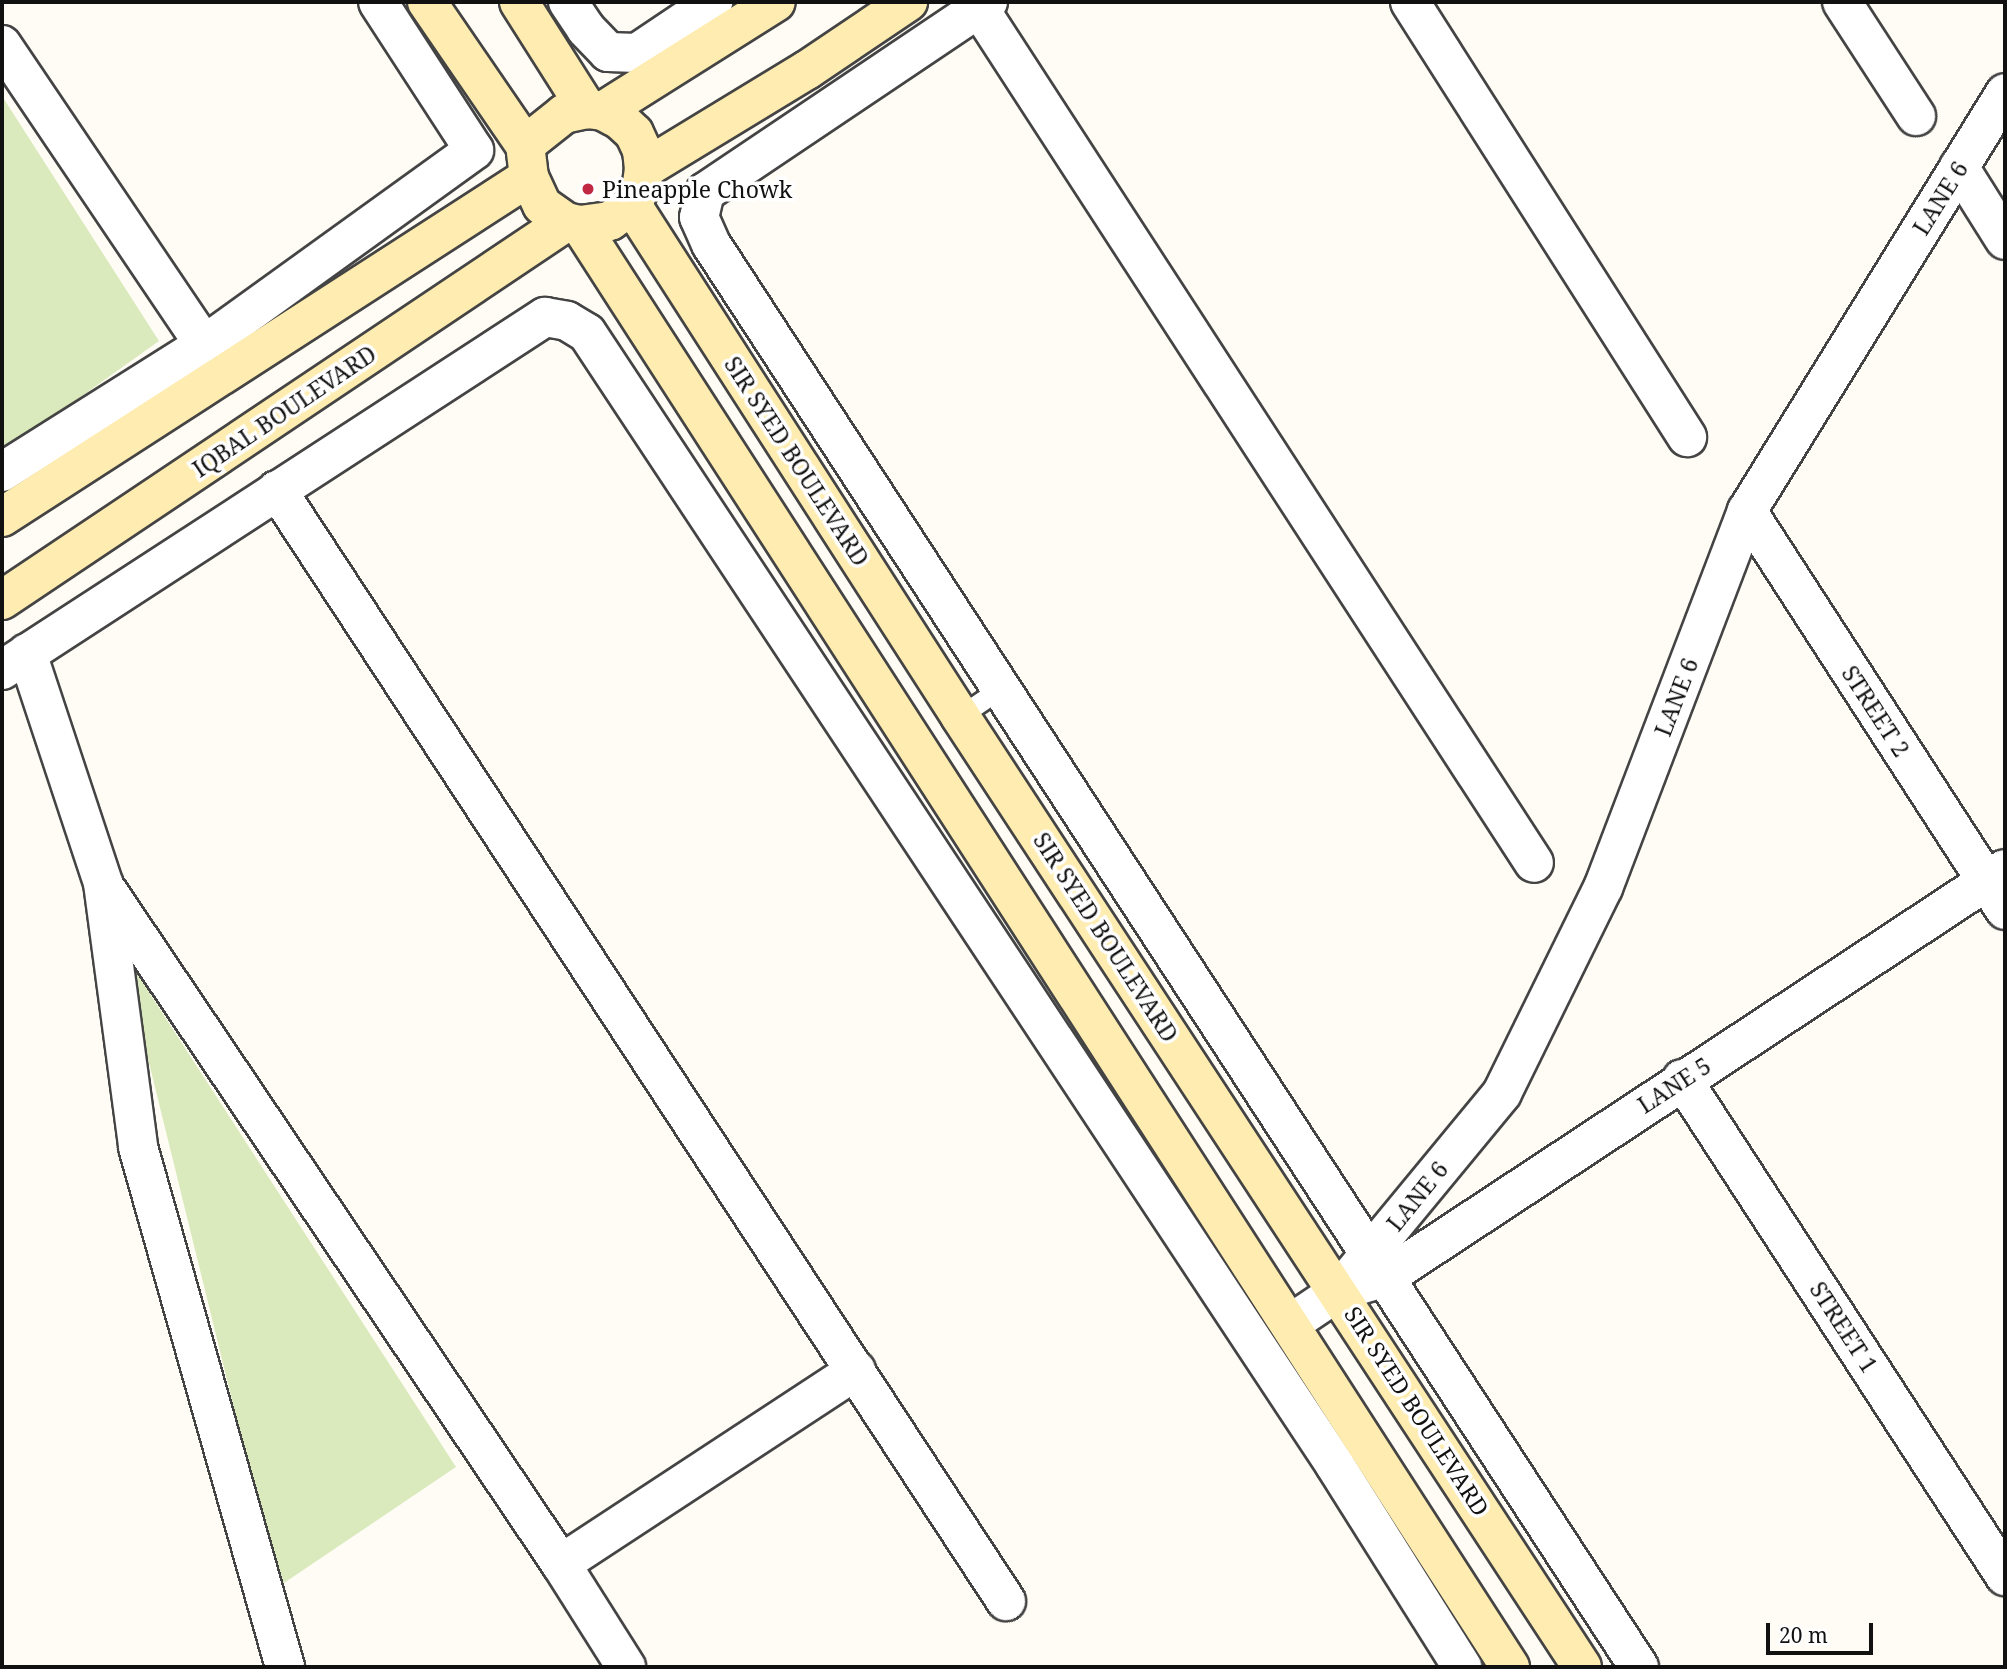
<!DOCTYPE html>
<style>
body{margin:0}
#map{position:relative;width:2007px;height:1669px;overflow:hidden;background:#fffcf5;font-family:"Noto Serif",serif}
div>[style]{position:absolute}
.green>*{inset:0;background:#daeabd}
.roads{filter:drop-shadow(2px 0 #444) drop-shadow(-2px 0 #444) drop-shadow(0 2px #444) drop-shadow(0 -2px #444)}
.lane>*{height:19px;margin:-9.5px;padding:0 9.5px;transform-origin:9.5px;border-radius:9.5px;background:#fff}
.street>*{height:38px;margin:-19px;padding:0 19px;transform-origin:19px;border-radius:19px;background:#fff}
.secondary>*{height:38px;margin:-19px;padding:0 19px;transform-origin:19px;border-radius:19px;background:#feecb1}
.dots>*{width:19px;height:19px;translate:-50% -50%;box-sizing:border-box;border:4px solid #fff;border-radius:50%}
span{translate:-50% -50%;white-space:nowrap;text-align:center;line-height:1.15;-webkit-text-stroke:7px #fff;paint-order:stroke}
.poi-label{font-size:23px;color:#111}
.left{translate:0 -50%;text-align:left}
.street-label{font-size:23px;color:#111}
.frame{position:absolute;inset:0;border:4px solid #111;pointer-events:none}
.scale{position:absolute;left:1766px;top:1623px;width:107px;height:32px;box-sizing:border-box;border:4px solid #111;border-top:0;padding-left:9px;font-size:21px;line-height:24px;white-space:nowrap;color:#111;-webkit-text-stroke:5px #fff;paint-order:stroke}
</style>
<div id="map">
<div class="green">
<i style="clip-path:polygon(2px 96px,159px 341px,2px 453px)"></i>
<i style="clip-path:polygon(121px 949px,456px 1467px,278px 1587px)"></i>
</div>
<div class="roads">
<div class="lane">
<i style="left:960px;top:716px;width:50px;rotate:-34.3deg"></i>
</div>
<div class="street">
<i style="left:568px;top:2px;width:32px;rotate:56deg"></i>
<i style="left:586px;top:29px;width:32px;rotate:46deg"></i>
<i style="left:608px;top:52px;width:29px;rotate:2deg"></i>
<i style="left:637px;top:53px;width:92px;rotate:-33.9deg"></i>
<i style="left:988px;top:2px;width:341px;rotate:146.1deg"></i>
<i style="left:705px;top:192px;width:26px;rotate:103deg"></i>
<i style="left:699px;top:217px;width:30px;rotate:66deg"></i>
<i style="left:711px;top:244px;width:1699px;rotate:56.89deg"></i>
<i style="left:1410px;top:2px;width:516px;rotate:57.51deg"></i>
<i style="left:1842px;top:2px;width:136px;rotate:57deg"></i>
<i style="left:979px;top:8px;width:1019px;rotate:57.01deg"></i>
<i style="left:2px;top:45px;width:362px;rotate:56deg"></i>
<i style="left:1959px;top:167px;width:86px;rotate:57.8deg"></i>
<i style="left:2px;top:472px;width:239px;rotate:-32.2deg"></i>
<i style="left:204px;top:345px;width:333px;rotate:-35.8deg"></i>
<i style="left:474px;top:150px;width:176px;rotate:-123deg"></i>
<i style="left:277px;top:490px;width:1329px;rotate:56.73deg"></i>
<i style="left:1747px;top:511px;width:475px;rotate:57.1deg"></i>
<i style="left:27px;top:653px;width:242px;rotate:71.7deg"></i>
<i style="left:103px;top:883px;width:266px;rotate:82.4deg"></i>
<i style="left:138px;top:1147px;width:540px;rotate:74.21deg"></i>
<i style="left:2px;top:670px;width:648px;rotate:-33.03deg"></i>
<i style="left:545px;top:317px;width:22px;rotate:10deg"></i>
<i style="left:567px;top:321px;width:23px;rotate:31deg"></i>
<i style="left:587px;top:333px;width:1357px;rotate:56.54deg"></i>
<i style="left:1335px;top:1465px;width:239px;rotate:57.8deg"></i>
<i style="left:106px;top:889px;width:814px;rotate:56.02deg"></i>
<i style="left:561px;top:1564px;width:122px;rotate:57.7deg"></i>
<i style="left:1682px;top:1079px;width:593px;rotate:56.98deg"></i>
<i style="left:1339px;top:1291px;width:256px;rotate:-50.5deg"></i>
<i style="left:1502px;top:1093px;width:229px;rotate:-63.8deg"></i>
<i style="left:1603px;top:888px;width:404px;rotate:-69.1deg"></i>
<i style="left:1747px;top:511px;width:491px;rotate:-58.3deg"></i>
<i style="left:1290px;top:1324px;width:59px;rotate:-34deg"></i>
<i style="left:1339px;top:1291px;width:49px;rotate:-16.6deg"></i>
<i style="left:1386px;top:1277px;width:741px;rotate:-33.39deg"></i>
<i style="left:561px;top:1564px;width:353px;rotate:-33.3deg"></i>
</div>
<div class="secondary">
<i style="left:427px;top:2px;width:173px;rotate:55.6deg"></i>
<i style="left:519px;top:2px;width:127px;rotate:57.6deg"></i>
<i style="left:587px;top:109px;width:16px;rotate:7deg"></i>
<i style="left:603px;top:111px;width:19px;rotate:28deg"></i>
<i style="left:620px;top:120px;width:19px;rotate:43deg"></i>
<i style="left:634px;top:133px;width:19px;rotate:65deg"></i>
<i style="left:642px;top:150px;width:19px;rotate:84deg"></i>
<i style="left:644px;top:169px;width:15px;rotate:98deg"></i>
<i style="left:642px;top:184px;width:23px;rotate:115deg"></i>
<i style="left:632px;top:205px;width:27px;rotate:144deg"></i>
<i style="left:610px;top:221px;width:30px;rotate:172deg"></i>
<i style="left:580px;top:225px;width:14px;rotate:-168deg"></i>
<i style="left:566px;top:222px;width:29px;rotate:-145deg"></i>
<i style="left:542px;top:205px;width:31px;rotate:-115deg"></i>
<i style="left:529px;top:177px;width:32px;rotate:-97deg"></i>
<i style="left:525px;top:145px;width:50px;rotate:-38.5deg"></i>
<i style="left:564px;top:114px;width:24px;rotate:-12deg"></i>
<i style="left:603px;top:111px;width:204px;rotate:-32.2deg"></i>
<i style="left:644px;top:169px;width:191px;rotate:-31.3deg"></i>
<i style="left:807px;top:70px;width:122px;rotate:-34deg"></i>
<i style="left:632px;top:205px;width:607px;rotate:57.3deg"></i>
<i style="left:960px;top:716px;width:1136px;rotate:56.81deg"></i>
<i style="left:580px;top:225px;width:1716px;rotate:57.18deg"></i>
<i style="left:2px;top:517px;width:627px;rotate:-32.83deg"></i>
<i style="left:2px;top:600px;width:679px;rotate:-33.83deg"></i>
</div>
</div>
<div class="dots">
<i style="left:588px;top:189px;background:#c12843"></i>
</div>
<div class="poi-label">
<span class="left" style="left:602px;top:189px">Pineapple Chowk</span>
</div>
<div class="street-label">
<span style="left:1940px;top:198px;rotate:-58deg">LANE 6</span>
<span style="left:284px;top:411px;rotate:-34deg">IQBAL BOULEVARD</span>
<span style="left:797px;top:461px;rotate:57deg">SIR SYED BOULEVARD</span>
<span style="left:1676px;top:697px;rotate:-69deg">LANE 6</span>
<span style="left:1876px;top:711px;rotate:57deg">STREET 2</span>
<span style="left:1106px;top:937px;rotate:57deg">SIR SYED BOULEVARD</span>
<span style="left:1674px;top:1085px;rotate:-33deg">LANE 5</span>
<span style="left:1417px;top:1196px;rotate:-51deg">LANE 6</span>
<span style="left:1844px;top:1327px;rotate:57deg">STREET 1</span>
<span style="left:1417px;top:1411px;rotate:57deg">SIR SYED BOULEVARD</span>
</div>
<div class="frame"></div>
<div class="scale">20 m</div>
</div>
